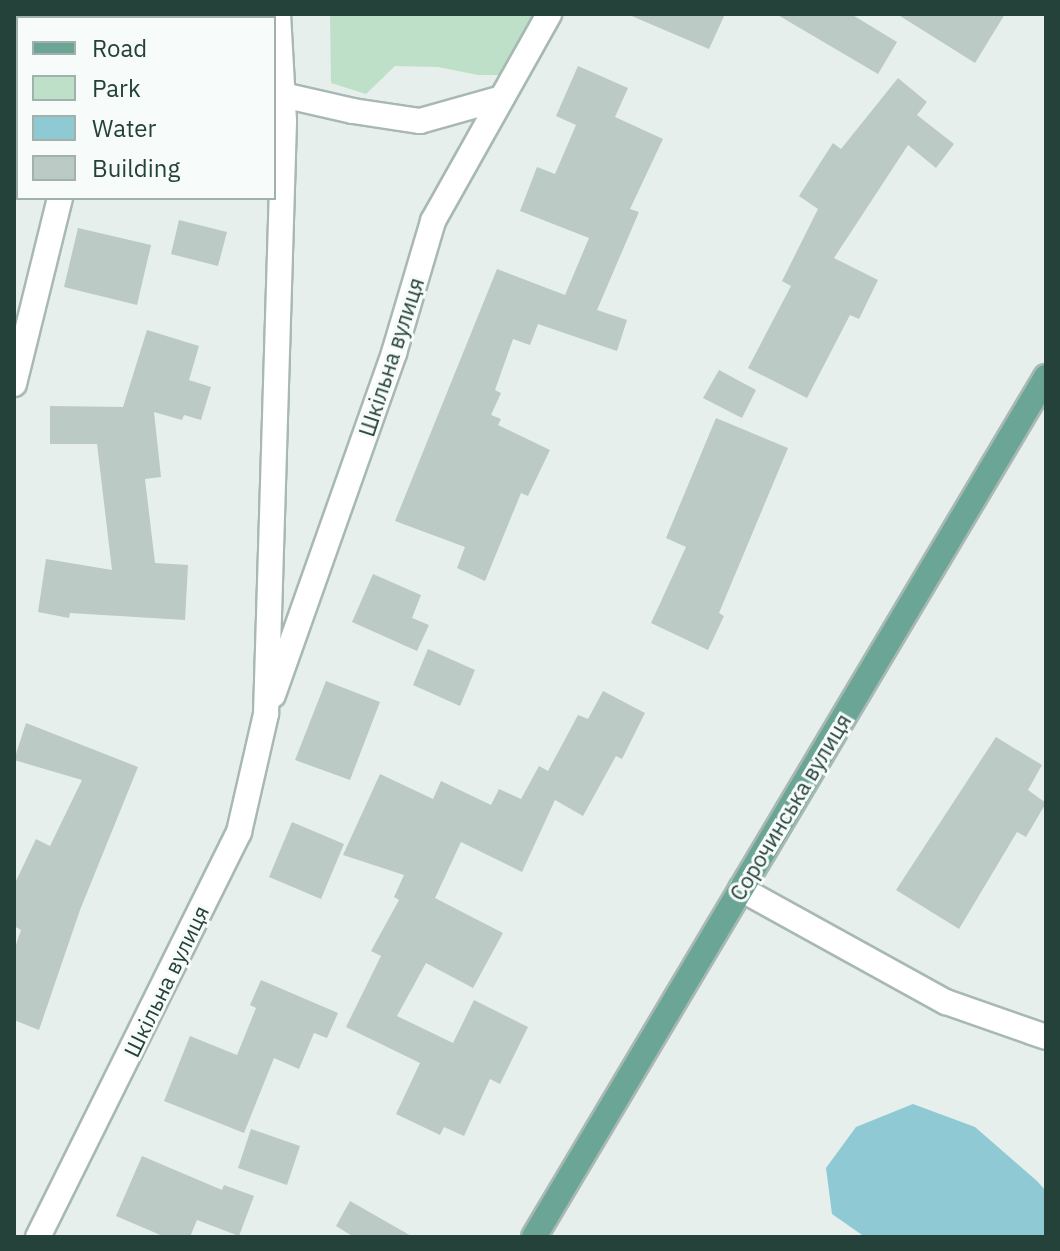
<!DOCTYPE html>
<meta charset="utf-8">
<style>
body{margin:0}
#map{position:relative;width:1060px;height:1251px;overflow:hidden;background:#e6efeb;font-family:"IBM Plex Sans",sans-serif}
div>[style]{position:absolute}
.green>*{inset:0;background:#bfe0c8}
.water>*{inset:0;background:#8ec9d4}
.building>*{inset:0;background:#bbcac4}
.roads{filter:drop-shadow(2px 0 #a8b8b2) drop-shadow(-2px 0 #a8b8b2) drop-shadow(0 2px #a8b8b2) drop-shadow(0 -2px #a8b8b2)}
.minor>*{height:24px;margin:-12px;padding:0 12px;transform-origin:12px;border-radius:12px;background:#fff}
.major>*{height:24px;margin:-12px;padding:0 12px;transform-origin:12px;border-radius:12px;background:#6aa596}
span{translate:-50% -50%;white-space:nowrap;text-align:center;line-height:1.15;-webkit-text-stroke:6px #f7fbf9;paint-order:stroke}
.street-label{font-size:22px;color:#24423a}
.frame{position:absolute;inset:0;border:16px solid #24423a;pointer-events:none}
.legend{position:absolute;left:16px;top:16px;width:260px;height:184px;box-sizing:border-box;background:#f7fbf9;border:2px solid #a3b1ad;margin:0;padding:10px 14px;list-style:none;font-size:24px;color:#24423a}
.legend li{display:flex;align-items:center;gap:16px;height:40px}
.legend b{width:40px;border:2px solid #a3b1ad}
</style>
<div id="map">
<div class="green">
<i style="clip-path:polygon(330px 14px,538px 14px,510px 75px,478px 75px,438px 67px,395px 66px,366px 94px,331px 83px)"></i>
</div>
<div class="water">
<i style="clip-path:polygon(913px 1104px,975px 1127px,1037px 1181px,1046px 1191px,1046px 1237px,865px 1237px,832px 1214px,826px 1168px,856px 1127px)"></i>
</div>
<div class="building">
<i style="clip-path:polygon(627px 14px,725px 14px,709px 49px)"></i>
<i style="clip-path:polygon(776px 14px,851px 14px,897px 42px,878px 74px)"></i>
<i style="clip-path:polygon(897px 14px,1005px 14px,975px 63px)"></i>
<i style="clip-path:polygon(578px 66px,628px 88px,615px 117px,663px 139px,630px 209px,639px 212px,597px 310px,627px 320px,617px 351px,538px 324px,530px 345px,513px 339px,495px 390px,501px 393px,491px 415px,501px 419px,498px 425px,550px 450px,528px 496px,521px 493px,485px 581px,457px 568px,465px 547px,395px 521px,497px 269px,565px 295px,589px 238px,520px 211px,537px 167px,555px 174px,576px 125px,556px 116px)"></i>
<i style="clip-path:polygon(898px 78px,927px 102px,917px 115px,954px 144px,936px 168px,908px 145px,834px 258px,878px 280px,859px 319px,850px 315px,807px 398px,748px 368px,791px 286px,782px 281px,818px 209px,799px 196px,833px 143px,841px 149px)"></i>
<i style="clip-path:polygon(179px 220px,227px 232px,218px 266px,171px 254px)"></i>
<i style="clip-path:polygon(78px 228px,151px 245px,137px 305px,64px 287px)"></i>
<i style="clip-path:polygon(147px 330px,199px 346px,189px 380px,211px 387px,201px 420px,184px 415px,182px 420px,154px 412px,161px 477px,145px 479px,155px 563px,188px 565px,185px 620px,70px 613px,69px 618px,38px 612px,46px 559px,112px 570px,97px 444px,50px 444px,50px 406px,123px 407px)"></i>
<i style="clip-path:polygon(719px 370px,756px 390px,742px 418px,703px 398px)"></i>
<i style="clip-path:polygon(716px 418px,788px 448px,719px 613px,724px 616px,708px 650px,651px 623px,686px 547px,666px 538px)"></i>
<i style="clip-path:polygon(373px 574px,421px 595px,412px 618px,429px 625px,417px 651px,352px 622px)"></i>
<i style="clip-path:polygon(428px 649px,475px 670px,460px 706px,413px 685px)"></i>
<i style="clip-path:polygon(326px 681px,380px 702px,350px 780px,295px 760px)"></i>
<i style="clip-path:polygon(603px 691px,645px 713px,622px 759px,616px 756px,583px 816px,555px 800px,522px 872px,461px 842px,435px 898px,503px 933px,473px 988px,426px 963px,397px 1016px,453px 1043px,474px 1000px,528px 1027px,500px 1084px,490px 1079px,464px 1136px,444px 1127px,440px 1135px,396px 1114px,420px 1063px,346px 1027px,381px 956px,371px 951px,399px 900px,394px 897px,404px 875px,343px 855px,380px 774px,433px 799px,441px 781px,491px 805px,499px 789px,521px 799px,539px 766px,548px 771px,578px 715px,588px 719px)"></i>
<i style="clip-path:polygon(26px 723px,138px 767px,80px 910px,39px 1030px,14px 1020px,14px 950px,21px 930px,14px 926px,14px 885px,36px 839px,50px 846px,82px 780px,14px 760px)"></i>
<i style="clip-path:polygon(996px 737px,1042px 765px,1028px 790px,1046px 803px,1026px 837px,1017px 832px,959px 929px,896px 890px)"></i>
<i style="clip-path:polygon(292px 822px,344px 844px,321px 899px,269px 877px)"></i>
<i style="clip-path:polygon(261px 980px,338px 1013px,327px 1038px,314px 1033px,299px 1069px,274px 1058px,244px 1133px,164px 1101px,190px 1036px,237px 1055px,256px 1008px,250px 1005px)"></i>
<i style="clip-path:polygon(251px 1129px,300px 1146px,287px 1185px,238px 1168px)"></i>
<i style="clip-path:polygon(142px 1156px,222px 1190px,224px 1185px,254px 1196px,239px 1236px,197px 1220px,190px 1237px,165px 1237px,116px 1216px)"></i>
<i style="clip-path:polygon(350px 1201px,413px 1237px,354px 1237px,336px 1226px)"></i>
</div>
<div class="roads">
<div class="minor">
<i style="left:14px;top:37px;width:4px;rotate:27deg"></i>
<i style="left:274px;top:93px;width:81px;rotate:12.8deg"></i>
<i style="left:353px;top:111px;width:68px;rotate:8.5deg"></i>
<i style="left:420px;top:121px;width:85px;rotate:-15.7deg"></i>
<i style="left:14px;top:384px;width:192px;rotate:-76.1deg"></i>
<i style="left:273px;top:695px;width:363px;rotate:-70.5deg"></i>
<i style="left:394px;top:353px;width:138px;rotate:-73.5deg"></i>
<i style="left:433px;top:221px;width:237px;rotate:-60.7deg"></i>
<i style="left:741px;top:889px;width:234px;rotate:28.9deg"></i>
<i style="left:946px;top:1002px;width:106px;rotate:19.3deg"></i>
<i style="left:38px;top:1237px;width:452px;rotate:-63.6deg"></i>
<i style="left:239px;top:832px;width:121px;rotate:-77.1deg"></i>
<i style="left:266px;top:714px;width:593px;rotate:-88.26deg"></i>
<i style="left:284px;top:121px;width:107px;rotate:-93.2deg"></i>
</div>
<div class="major">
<i style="left:534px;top:1237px;width:1001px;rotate:-59.23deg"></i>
</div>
</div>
<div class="street-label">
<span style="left:391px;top:357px;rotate:-72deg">Шкільна вулиця</span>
<span style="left:790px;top:807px;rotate:-59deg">Сорочинська вулиця</span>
<span style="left:166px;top:981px;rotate:-64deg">Шкільна вулиця</span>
</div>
<div class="frame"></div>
<ul class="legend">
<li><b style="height:10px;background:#6aa596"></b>Road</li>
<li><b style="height:22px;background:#bfe0c8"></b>Park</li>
<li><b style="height:22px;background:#8ec9d4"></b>Water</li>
<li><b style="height:22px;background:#bbcac4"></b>Building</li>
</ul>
</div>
